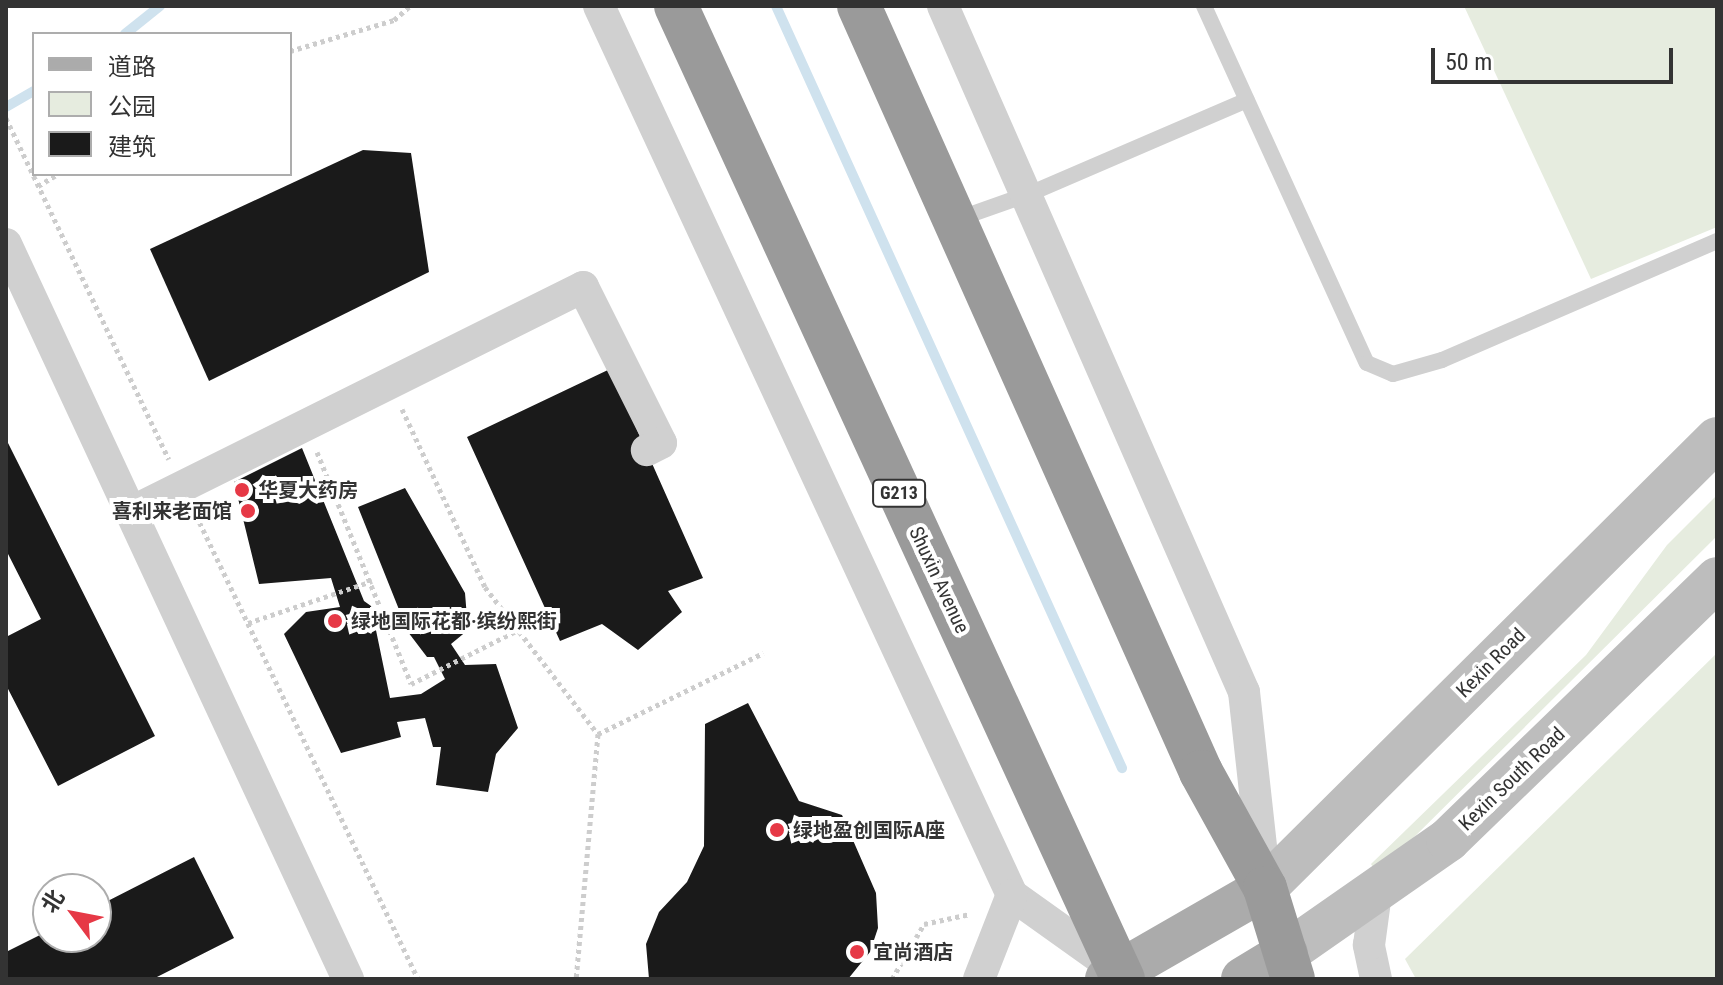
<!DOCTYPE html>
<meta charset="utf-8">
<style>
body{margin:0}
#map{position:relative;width:1723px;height:985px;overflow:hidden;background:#fff;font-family:"Roboto Condensed","Noto Sans SC",sans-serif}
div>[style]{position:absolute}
.green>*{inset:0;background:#e6ecdf}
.stream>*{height:10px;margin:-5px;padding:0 5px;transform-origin:5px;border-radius:5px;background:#cfe2ee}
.building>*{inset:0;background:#1a1a1a}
.path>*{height:5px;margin-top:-2.5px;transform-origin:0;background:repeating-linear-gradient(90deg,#cdcdcd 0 4px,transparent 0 8px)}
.lane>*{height:16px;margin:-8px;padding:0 8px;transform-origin:8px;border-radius:8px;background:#d0d0d0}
.street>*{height:32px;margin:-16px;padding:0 16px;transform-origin:16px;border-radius:16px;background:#d0d0d0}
.secondary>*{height:44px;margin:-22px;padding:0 22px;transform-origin:22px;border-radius:22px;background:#bdbdbd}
.primary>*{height:44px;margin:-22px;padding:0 22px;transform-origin:22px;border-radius:22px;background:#ababab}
.highway>*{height:44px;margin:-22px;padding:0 22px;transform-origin:22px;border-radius:22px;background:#9a9a9a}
.dots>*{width:22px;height:22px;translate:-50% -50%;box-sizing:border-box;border:4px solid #fff;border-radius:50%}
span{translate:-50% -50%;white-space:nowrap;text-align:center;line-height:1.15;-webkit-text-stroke:8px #fff;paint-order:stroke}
.shield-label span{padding:2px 6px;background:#fff;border:2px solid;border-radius:6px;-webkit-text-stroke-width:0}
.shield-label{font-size:18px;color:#333;font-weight:700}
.poi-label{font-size:20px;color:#333;font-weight:700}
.left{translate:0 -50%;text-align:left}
.right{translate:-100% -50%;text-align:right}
.street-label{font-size:20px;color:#333}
.frame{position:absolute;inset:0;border:8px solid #333;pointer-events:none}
.legend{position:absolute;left:32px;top:32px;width:260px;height:144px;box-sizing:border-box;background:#fff;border:2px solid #adadad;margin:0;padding:10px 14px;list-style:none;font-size:24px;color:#333}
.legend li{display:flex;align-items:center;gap:16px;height:40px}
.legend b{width:40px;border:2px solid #adadad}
.north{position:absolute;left:32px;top:873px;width:80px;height:80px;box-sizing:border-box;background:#fff;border:2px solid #adadad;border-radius:50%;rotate:302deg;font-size:22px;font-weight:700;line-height:32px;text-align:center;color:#333}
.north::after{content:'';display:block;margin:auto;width:28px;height:36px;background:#e63946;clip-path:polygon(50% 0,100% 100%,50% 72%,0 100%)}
.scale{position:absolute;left:1431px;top:48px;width:242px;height:36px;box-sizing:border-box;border:4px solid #333;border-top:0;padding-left:10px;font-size:24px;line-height:28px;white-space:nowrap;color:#333;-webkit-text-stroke:6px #fff;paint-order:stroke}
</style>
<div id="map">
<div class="green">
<i style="clip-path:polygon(1464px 6px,1717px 6px,1717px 227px,1591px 279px)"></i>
<i style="clip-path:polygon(1717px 495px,1717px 536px,1377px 874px,1371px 864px,1586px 655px,1667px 545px)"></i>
<i style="clip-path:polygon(1717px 653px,1717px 979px,1416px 979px,1405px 959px)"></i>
</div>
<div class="stream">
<i style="left:776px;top:6px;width:837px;rotate:65.58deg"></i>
<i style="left:125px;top:34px;width:45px;rotate:-38.7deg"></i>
<i style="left:6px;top:107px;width:32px;rotate:-30deg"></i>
</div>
<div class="building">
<i style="clip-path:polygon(363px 150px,411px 153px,429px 272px,209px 381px,150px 249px)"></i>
<i style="clip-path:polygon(610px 369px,703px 578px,668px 591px,682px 612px,638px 650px,602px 624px,560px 641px,467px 437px)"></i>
<i style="clip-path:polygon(6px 439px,155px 736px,58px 786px,6px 685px,6px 637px,41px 619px,6px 550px)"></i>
<i style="clip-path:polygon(302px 448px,364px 601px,371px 606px,390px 698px,421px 694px,445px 679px,434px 657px,427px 657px,408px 632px,358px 507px,405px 488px,465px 593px,468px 630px,451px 644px,465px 665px,496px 664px,518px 728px,496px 754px,488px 792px,436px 785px,441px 747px,433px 747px,425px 718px,397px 722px,401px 737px,341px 753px,284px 634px,306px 612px,340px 607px,331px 578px,259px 584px,234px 482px)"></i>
<i style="clip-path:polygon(748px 703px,799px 801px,842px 815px,876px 893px,878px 928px,870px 952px,848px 979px,649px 979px,646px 944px,659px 912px,687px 882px,704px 846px,705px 724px)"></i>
<i style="clip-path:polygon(194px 857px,234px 938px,153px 979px,6px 979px,6px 952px,48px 931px,48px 937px,96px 937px,96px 907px)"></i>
</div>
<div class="path">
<i style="left:290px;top:51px;width:109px;rotate:-16.6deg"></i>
<i style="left:394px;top:20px;width:21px;rotate:-41deg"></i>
<i style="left:6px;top:118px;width:378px;rotate:64.5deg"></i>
<i style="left:38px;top:186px;width:23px;rotate:-31deg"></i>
<i style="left:402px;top:409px;width:196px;rotate:65deg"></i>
<i style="left:485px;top:587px;width:185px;rotate:52.5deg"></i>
<i style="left:598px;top:734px;width:246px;rotate:95.1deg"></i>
<i style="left:317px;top:452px;width:250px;rotate:67.9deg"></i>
<i style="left:411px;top:684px;width:120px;rotate:-26.8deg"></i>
<i style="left:196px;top:515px;width:514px;rotate:64.43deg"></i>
<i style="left:248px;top:623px;width:131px;rotate:-18.7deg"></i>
<i style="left:598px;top:734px;width:184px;rotate:-26.1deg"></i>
<i style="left:892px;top:979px;width:64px;rotate:-59.8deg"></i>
<i style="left:924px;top:924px;width:47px;rotate:-12.3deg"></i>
</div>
<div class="lane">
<i style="left:1204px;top:6px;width:392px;rotate:65.5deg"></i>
<i style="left:1367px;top:363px;width:28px;rotate:23deg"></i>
<i style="left:1393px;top:374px;width:51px;rotate:-15.9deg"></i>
<i style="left:1442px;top:360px;width:300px;rotate:-23.4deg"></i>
<i style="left:955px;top:220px;width:78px;rotate:-19.4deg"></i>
<i style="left:1029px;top:194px;width:237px;rotate:-23.3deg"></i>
</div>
<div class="street">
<i style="left:599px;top:6px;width:980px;rotate:65.08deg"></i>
<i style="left:1012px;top:895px;width:133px;rotate:35.5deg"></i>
<i style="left:943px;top:6px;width:749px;rotate:66.31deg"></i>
<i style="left:1244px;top:692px;width:182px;rotate:83.7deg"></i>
<i style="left:6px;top:244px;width:811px;rotate:65.05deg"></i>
<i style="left:131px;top:512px;width:505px;rotate:-26.46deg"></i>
<i style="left:583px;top:287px;width:174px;rotate:63.4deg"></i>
<i style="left:661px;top:443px;width:16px;rotate:153deg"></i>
<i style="left:979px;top:979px;width:90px;rotate:-68.6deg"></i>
<i style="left:1376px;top:979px;width:35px;rotate:-102deg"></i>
<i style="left:1369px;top:945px;width:52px;rotate:-82.3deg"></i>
</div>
<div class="secondary">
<i style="left:1265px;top:888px;width:637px;rotate:-44.81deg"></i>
<i style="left:1286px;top:953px;width:198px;rotate:-34.9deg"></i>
<i style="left:1448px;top:840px;width:375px;rotate:-44.1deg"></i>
</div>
<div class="primary">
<i style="left:1107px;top:979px;width:182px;rotate:-29.9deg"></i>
<i style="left:1243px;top:979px;width:50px;rotate:-31.2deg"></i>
</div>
<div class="highway">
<i style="left:676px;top:6px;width:1071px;rotate:65.33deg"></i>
<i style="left:859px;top:6px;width:839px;rotate:65.94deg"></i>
<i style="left:1201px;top:772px;width:132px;rotate:61.1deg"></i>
<i style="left:1265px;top:888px;width:95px;rotate:72.9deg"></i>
</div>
<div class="dots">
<i style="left:242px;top:490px;background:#e63946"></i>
<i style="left:248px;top:511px;background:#e63946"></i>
<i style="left:335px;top:621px;background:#e63946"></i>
<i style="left:777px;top:830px;background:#e63946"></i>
<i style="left:857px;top:952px;background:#e63946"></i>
</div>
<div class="shield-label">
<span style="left:899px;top:493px">G213</span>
</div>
<div class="poi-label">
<span class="left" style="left:258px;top:490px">华夏大药房</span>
<span class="right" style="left:232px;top:511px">喜利来老面馆</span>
<span class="left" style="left:351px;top:621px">绿地国际花都·缤纷熙街</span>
<span class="left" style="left:793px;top:830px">绿地盈创国际A座</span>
<span class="left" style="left:873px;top:952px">宜尚酒店</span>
</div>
<div class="street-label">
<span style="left:939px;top:580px;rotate:65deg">Shuxin Avenue</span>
<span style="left:1491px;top:663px;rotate:-45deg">Kexin Road</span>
<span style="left:1512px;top:779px;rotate:-44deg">Kexin South Road</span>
</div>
<div class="frame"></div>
<ul class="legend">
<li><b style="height:10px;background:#ababab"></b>道路</li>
<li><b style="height:22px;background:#e6ecdf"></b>公园</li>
<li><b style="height:22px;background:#1a1a1a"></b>建筑</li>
</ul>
<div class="north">北</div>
<div class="scale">50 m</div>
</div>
